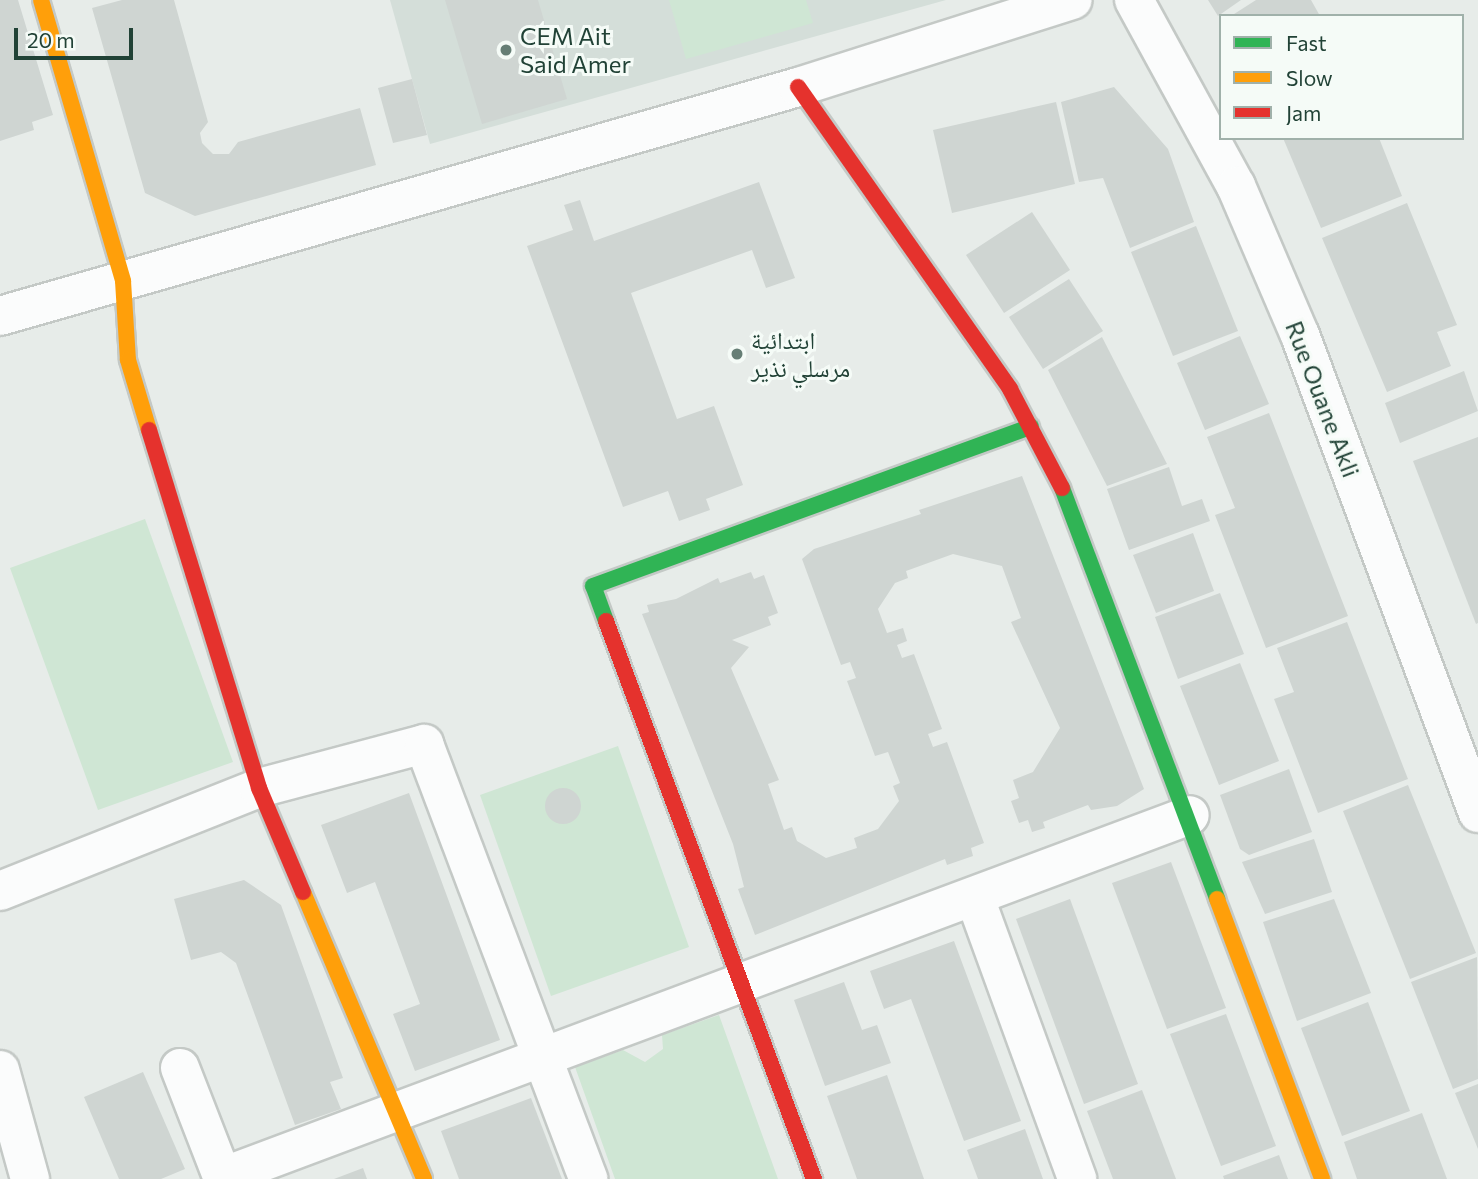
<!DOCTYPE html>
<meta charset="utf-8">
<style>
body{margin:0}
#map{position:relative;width:1478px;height:1179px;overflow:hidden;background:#e7ece9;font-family:Commissioner,"Noto Naskh Arabic",sans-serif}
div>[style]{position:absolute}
.built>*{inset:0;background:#d4ded9}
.green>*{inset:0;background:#cfe6d4}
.building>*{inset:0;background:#cfd5d2}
.round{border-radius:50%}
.roads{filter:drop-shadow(2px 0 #c4c9c6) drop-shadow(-2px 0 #c4c9c6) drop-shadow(0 2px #c4c9c6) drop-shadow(0 -2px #c4c9c6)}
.street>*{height:38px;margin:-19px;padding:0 19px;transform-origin:19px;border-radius:19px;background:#fbfcfc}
.fast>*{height:16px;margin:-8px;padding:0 8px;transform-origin:8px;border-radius:8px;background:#30b455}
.slow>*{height:16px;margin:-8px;padding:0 8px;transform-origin:8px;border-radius:8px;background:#ff9f0a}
.jam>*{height:16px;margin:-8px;padding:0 8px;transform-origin:8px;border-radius:8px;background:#e5322d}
.dots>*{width:19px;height:19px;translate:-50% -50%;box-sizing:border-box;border:4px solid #f5fbf7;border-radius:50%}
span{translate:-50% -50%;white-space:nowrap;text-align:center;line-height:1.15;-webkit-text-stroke:6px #f5fbf7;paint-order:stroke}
.poi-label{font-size:24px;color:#214236}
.left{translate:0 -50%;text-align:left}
.street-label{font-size:24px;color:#214236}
.legend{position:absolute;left:1219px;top:14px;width:245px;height:126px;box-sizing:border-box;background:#f5fbf7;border:2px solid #a0b1aa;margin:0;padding:9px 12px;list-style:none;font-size:21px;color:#214236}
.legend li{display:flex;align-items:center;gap:14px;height:35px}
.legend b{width:35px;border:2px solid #a0b1aa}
.scale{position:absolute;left:14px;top:28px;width:119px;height:32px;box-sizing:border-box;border:4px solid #214236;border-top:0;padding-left:9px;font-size:21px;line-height:24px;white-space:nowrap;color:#214236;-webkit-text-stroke:5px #f5fbf7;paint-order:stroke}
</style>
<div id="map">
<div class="built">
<i style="clip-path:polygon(390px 0,946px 0,430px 144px)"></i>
</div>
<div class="green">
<i style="clip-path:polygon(669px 0,806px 0,813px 23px,686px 59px)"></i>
<i style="clip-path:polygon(145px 519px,233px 762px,98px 810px,10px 568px)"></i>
<i style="clip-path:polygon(618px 746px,689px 947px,551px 996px,480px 795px)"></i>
<i style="clip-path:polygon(719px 1015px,778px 1179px,615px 1179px,575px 1067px,623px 1050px,645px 1062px,663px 1049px,662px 1035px)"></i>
</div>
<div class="building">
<i style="clip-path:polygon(0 0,18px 0,53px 115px,32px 122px,34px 130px,0 141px)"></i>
<i style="clip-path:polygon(122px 0,174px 0,208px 122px,200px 133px,202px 143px,213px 154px,229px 154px,238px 142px,360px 108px,376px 165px,195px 216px,145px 193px,92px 8px)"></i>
<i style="clip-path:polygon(445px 0,538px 0,567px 99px,482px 124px)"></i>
<i style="clip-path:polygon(1208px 0,1241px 0,1218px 16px)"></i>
<i style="clip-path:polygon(1256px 0,1311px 0,1320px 16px,1231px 16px)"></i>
<i style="clip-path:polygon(412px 79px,427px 135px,393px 143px,378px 88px)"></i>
<i style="clip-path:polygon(1114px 87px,1168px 149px,1194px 222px,1130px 248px,1103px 178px,1079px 182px,1061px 102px)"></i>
<i style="clip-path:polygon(1056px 102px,1075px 184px,952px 213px,933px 130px)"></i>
<i style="clip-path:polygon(1283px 138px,1379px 138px,1402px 196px,1321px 228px)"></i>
<i style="clip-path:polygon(759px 182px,795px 278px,766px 288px,752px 250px,631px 293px,677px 419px,714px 406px,743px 485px,706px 499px,710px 510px,679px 521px,668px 491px,623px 507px,527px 246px,573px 230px,564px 205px,580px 200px,594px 241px)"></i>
<i style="clip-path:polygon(1407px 203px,1457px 325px,1437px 332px,1451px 366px,1387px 392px,1322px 238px)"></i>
<i style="clip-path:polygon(1032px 212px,1070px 270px,1004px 313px,966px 255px)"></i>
<i style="clip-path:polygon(1196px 226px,1238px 331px,1173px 356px,1131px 252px)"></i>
<i style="clip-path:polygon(1069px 279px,1103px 331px,1043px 369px,1009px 317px)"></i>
<i style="clip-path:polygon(1240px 336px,1269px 404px,1205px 430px,1177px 363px)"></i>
<i style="clip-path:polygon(1102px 337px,1167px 464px,1107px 486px,1048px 370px)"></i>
<i style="clip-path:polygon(1464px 371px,1478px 411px,1400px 443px,1385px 403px)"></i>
<i style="clip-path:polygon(1269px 413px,1348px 616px,1266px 648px,1215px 515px,1235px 508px,1207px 437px)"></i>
<i style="clip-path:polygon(1478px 437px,1478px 623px,1476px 624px,1413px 461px)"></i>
<i style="clip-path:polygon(1169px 467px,1182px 506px,1202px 499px,1210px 521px,1129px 550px,1107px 489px)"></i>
<i style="clip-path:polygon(1022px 476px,1144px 789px,1117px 806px,1091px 810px,1088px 805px,1043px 822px,1045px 828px,1032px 832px,1028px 820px,1019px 823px,1011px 801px,1019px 798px,1013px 780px,1033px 772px,1060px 728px,1011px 622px,1021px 618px,1002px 566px,953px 554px,906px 571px,908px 578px,895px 583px,878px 609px,887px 633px,903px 628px,907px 641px,897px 645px,902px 658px,914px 654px,942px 729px,928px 734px,933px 747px,947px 742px,984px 843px,971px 848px,973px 856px,947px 865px,945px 859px,755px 935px,738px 889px,744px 887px,733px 844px,642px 614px,649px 612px,647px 605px,676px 599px,718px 578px,720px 583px,751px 572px,754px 579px,764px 575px,778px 613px,768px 617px,771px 625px,732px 640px,749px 647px,731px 668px,779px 780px,768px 784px,784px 830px,792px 827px,797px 841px,826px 858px,857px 848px,854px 838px,878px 829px,899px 801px,893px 786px,900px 783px,888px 752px,875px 756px,847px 681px,856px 678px,850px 662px,841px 665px,802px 559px,814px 549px,921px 514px,919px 510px)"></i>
<i style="clip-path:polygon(1193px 533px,1214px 591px,1156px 613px,1133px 555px)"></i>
<i style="clip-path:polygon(1220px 593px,1244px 654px,1178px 679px,1155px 617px)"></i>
<i style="clip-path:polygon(1347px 622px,1408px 779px,1318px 813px,1274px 699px,1294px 692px,1277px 648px)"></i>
<i style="clip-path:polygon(1240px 663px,1279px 761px,1219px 785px,1180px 686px)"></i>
<i style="clip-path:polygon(1289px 769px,1312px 832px,1249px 855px,1240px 849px,1220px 795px)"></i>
<i style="clip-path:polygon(1408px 785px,1476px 953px,1410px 979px,1343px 811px)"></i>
<i class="round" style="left:545px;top:788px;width:36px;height:36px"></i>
<i style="clip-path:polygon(409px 793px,500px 1040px,415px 1071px,393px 1014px,420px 1004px,375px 882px,347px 893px,321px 825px)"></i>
<i style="clip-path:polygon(1314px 839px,1332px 892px,1265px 914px,1242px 862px)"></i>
<i style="clip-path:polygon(1171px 862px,1226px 1008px,1167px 1029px,1112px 883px)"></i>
<i style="clip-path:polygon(244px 880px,281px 905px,343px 1078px,330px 1082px,341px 1109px,295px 1125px,236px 963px,221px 952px,191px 960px,174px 899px)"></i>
<i style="clip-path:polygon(1070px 899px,1138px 1084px,1084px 1104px,1016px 919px)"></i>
<i style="clip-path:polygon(1334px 899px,1371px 993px,1297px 1021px,1263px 922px)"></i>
<i style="clip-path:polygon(954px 941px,1021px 1121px,964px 1141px,911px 999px,884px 1009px,870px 971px)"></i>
<i style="clip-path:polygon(1477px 957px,1478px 1079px,1453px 1089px,1411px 982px)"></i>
<i style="clip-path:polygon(844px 982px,862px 1030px,877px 1025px,891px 1063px,825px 1086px,794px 1000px)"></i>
<i style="clip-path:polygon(1368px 1002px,1410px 1111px,1342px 1136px,1301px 1028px)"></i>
<i style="clip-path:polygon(1226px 1014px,1276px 1146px,1221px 1166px,1170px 1034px)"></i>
<i style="clip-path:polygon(143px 1072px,185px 1169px,161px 1179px,119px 1179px,84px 1097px)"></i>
<i style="clip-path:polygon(887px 1075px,924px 1179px,857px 1179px,827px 1096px)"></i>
<i style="clip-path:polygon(1478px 1084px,1478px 1149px,1455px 1093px)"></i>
<i style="clip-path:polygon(1142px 1090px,1176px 1179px,1113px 1179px,1087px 1111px)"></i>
<i style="clip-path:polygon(531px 1098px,562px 1179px,459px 1179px,441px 1131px)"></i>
<i style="clip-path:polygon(1422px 1113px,1447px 1179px,1357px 1179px,1344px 1142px)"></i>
<i style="clip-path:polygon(1025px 1129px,1043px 1179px,978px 1179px,967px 1150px)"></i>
<i style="clip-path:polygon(1279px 1155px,1288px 1179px,1224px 1179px,1223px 1176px)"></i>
<i style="clip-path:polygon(363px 1168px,367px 1179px,334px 1179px)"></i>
</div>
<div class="roads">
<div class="street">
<i style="left:1134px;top:0;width:212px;rotate:61.3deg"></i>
<i style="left:1236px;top:186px;width:162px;rotate:66.8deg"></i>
<i style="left:1300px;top:335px;width:510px;rotate:69.58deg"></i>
<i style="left:0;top:316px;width:830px;rotate:-16.01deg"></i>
<i style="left:798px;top:87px;width:288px;rotate:-17.6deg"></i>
<i style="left:0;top:891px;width:279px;rotate:-21.7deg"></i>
<i style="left:259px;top:788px;width:171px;rotate:-14.9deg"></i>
<i style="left:424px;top:744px;width:465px;rotate:69.3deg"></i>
<i style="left:975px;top:898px;width:299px;rotate:70deg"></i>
<i style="left:180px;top:1068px;width:119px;rotate:68.8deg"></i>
<i style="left:0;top:1070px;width:113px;rotate:74.6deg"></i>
<i style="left:222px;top:1177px;width:1033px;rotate:-20.5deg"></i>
</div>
<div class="fast">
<i style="left:1062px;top:488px;width:439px;rotate:69.3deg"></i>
<i style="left:606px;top:621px;width:37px;rotate:-110deg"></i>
<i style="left:593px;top:586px;width:466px;rotate:-20deg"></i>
</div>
<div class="slow">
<i style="left:41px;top:0;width:293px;rotate:73.7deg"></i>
<i style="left:123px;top:281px;width:79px;rotate:86.4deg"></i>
<i style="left:128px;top:360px;width:73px;rotate:73.3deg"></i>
<i style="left:303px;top:892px;width:311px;rotate:67.1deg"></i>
<i style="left:1217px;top:899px;width:299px;rotate:69.4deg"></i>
</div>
<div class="jam">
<i style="left:798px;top:87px;width:369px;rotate:54.9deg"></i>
<i style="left:1010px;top:389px;width:112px;rotate:62.3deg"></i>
<i style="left:149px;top:430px;width:375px;rotate:72.9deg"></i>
<i style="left:259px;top:788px;width:113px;rotate:67.1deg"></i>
<i style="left:606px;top:621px;width:596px;rotate:69.56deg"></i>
</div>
</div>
<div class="dots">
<i style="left:506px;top:50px;background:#667e75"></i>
<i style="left:737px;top:354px;background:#667e75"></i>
</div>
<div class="poi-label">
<span class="left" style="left:520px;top:50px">CEM Ait<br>Said Amer</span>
<span class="left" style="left:751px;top:354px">ابتدائية<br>مرسلي نذير</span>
</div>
<div class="street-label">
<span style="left:1323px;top:399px;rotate:69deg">Rue Ouane Akli</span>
</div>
<ul class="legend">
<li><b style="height:9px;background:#30b455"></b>Fast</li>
<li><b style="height:9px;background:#ff9f0a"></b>Slow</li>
<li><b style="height:9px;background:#e5322d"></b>Jam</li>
</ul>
<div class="scale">20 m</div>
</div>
